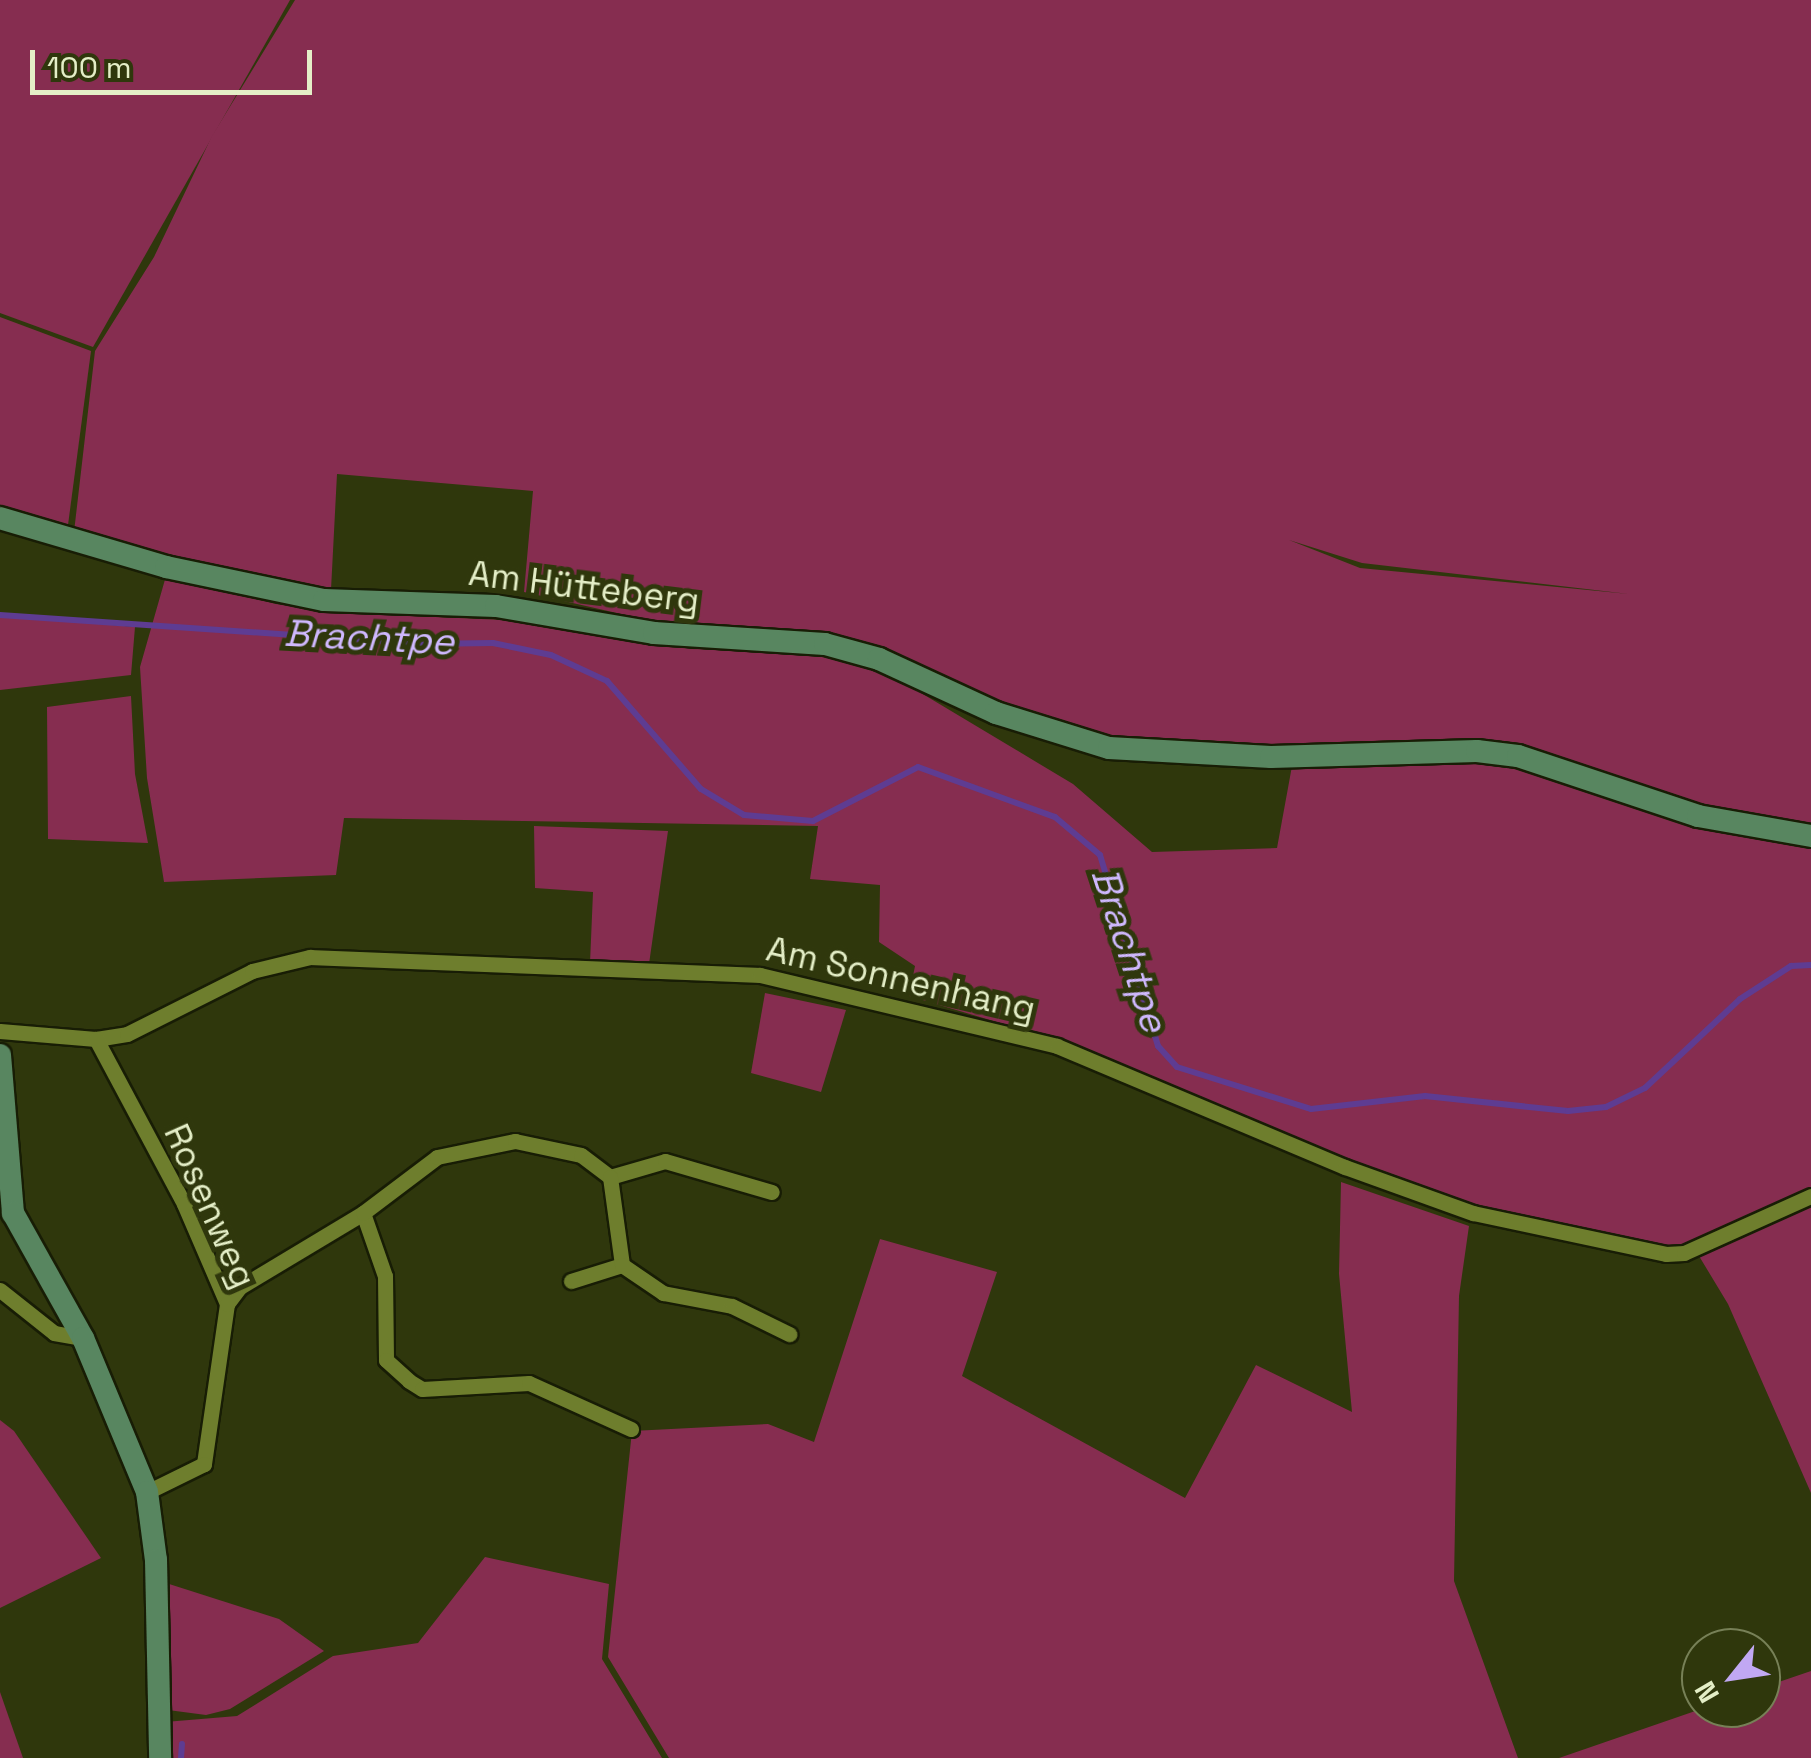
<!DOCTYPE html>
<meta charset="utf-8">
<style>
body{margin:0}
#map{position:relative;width:1811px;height:1758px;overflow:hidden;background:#2f370c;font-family:"Space Grotesk",sans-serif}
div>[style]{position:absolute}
.green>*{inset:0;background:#862d50}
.stream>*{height:6px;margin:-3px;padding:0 3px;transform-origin:3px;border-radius:3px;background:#5e3c92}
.roads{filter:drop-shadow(2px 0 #181d05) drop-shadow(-2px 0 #181d05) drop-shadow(0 2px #181d05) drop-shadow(0 -2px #181d05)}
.street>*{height:15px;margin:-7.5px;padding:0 7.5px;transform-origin:7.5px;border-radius:7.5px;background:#6e7e2d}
.secondary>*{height:22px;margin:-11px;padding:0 11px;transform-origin:11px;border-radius:11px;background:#588660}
span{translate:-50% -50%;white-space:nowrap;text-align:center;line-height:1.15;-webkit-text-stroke:10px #2f370c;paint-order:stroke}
.street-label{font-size:35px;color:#e4eec7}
.water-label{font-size:38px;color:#cfb8fe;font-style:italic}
.north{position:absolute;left:1681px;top:1628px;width:100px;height:100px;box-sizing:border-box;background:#2f370c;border:2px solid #778057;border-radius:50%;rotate:240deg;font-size:28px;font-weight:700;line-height:40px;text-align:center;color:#e4eec7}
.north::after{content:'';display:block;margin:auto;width:35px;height:45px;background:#c1a8f3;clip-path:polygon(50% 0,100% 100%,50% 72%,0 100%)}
.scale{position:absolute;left:30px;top:50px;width:282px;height:45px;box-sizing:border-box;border:5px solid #e4eec7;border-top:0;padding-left:12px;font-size:30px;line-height:35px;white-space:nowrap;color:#e4eec7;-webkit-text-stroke:8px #2f370c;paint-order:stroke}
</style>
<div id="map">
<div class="green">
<i style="clip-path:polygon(0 0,290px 0,93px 347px,0 313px)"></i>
<i style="clip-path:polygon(evenodd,295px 0,1811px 0,1811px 827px,1724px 813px,1469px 743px,1266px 746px,1093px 734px,985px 706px,853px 641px,813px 631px,670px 625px,524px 592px,533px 491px,337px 474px,331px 590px,173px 559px,74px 532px,95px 351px,154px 257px,212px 136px,295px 0,1289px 540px,1362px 563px,1629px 594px,1360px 568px,1289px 540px)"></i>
<i style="clip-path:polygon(0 317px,91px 351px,68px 525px,0 508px)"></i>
<i style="clip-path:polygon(166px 576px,276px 604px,344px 613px,548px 622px,691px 649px,800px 651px,848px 660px,896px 678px,1073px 784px,1152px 852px,1277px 848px,1292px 766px,1416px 759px,1513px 766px,1811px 846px,1811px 1187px,1684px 1245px,1649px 1247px,1472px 1209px,1374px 1174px,1061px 1041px,909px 996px,915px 966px,879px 942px,880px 885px,810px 879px,818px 826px,344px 818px,336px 875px,164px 882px,147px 778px,140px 667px)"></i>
<i style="clip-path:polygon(0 615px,135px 627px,131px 675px,0 690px)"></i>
<i style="clip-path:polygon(131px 696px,135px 774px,148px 843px,48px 839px,47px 707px)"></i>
<i style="clip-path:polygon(534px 826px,668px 831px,649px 964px,590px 963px,593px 892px,535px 888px)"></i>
<i style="clip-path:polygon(765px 993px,846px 1010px,821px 1092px,751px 1073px)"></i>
<i style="clip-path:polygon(1341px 1182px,1469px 1226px,1459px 1296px,1454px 1581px,1518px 1758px,669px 1758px,608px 1657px,632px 1431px,768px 1424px,814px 1442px,880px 1239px,997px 1272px,962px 1376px,1185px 1498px,1256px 1365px,1352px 1412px,1339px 1274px)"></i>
<i style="clip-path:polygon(1811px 1203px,1811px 1493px,1728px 1304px,1699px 1256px)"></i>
<i style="clip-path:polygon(0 1420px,14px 1431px,101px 1558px,0 1608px)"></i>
<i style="clip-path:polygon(485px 1557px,609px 1584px,602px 1659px,662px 1758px,165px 1758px,165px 1722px,237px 1716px,333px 1656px,418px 1643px)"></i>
<i style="clip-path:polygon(166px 1583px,279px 1619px,324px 1651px,230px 1709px,206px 1715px,168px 1710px)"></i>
<i style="clip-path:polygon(1811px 1671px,1811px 1758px,1559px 1758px,1704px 1708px,1761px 1708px,1761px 1688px)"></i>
<i style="clip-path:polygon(0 1692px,23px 1758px,0 1758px)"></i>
</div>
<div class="stream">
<i style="left:0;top:615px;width:421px;rotate:3.9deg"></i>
<i style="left:420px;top:644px;width:73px;rotate:-0.8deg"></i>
<i style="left:493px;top:643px;width:59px;rotate:11.7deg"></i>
<i style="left:551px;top:655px;width:62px;rotate:24.9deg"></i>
<i style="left:607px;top:681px;width:143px;rotate:49deg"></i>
<i style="left:701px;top:789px;width:50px;rotate:31.2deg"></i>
<i style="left:744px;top:815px;width:69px;rotate:5deg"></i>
<i style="left:813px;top:821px;width:118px;rotate:-27.2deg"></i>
<i style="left:918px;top:767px;width:146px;rotate:20.1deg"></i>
<i style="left:1055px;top:817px;width:59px;rotate:40.2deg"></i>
<i style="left:1100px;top:855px;width:200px;rotate:73.1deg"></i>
<i style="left:1158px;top:1046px;width:28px;rotate:48deg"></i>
<i style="left:1177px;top:1067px;width:140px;rotate:17.4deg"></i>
<i style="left:1311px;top:1109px;width:115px;rotate:-6.5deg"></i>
<i style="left:1425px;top:1096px;width:144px;rotate:6deg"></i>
<i style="left:1568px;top:1111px;width:38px;rotate:-6deg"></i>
<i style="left:1606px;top:1107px;width:43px;rotate:-26deg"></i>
<i style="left:1645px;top:1088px;width:130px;rotate:-43.1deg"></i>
<i style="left:1740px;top:999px;width:61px;rotate:-32.9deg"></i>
<i style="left:1791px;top:966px;width:20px;rotate:-3deg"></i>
<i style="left:181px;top:1758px;width:14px;rotate:-86deg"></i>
</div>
<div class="roads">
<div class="street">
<i style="left:0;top:1031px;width:96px;rotate:4.8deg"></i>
<i style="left:96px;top:1039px;width:31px;rotate:-9deg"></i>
<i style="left:127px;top:1034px;width:140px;rotate:-26.7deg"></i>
<i style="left:252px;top:971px;width:60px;rotate:-13.6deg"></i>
<i style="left:310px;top:957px;width:450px;rotate:2.3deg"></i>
<i style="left:760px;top:975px;width:305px;rotate:13.4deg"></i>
<i style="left:1057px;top:1046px;width:312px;rotate:22.8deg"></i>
<i style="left:1345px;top:1167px;width:136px;rotate:19.8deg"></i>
<i style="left:1473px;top:1213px;width:197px;rotate:12deg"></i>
<i style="left:1666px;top:1254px;width:18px;rotate:-3deg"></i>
<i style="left:1684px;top:1253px;width:139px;rotate:-24.2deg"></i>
<i style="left:96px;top:1039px;width:187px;rotate:61.9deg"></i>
<i style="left:184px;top:1204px;width:109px;rotate:66.7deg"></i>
<i style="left:227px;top:1304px;width:162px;rotate:98.2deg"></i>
<i style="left:204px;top:1464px;width:64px;rotate:153.8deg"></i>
<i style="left:610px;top:1177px;width:57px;rotate:-16.2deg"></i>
<i style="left:665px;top:1161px;width:111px;rotate:16.2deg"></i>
<i style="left:363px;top:1213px;width:67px;rotate:70.8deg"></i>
<i style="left:385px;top:1276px;width:84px;rotate:89.3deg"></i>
<i style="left:386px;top:1360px;width:31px;rotate:42deg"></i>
<i style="left:409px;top:1381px;width:15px;rotate:32deg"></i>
<i style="left:422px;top:1389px;width:107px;rotate:-3.2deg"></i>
<i style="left:529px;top:1383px;width:112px;rotate:24.3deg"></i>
<i style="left:571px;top:1281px;width:53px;rotate:-17.4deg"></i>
<i style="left:0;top:1290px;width:69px;rotate:38.5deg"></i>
<i style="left:54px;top:1333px;width:29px;rotate:10deg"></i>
<i style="left:227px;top:1304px;width:21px;rotate:-53deg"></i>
<i style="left:240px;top:1287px;width:144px;rotate:-31deg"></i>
<i style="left:363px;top:1213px;width:93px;rotate:-37.1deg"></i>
<i style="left:437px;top:1157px;width:80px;rotate:-11.6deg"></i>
<i style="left:515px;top:1141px;width:67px;rotate:12deg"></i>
<i style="left:581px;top:1155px;width:36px;rotate:37deg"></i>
<i style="left:610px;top:1177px;width:89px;rotate:82.2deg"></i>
<i style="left:622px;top:1265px;width:50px;rotate:34.3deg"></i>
<i style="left:663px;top:1293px;width:70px;rotate:10.7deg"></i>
<i style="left:732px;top:1306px;width:64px;rotate:26.2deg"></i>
</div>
<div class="secondary">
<i style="left:0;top:518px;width:173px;rotate:16.4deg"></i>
<i style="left:166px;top:567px;width:161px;rotate:11.8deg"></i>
<i style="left:324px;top:600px;width:172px;rotate:2deg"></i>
<i style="left:496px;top:606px;width:160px;rotate:9.7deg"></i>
<i style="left:654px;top:633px;width:171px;rotate:3.7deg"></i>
<i style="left:825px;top:644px;width:56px;rotate:15.5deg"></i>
<i style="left:879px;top:659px;width:129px;rotate:24.8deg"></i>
<i style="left:996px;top:713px;width:118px;rotate:17.2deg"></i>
<i style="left:1109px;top:748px;width:162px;rotate:3.2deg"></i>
<i style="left:1271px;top:757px;width:206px;rotate:-1.7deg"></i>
<i style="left:1477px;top:751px;width:41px;rotate:7deg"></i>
<i style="left:1518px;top:756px;width:190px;rotate:18.4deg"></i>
<i style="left:1698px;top:816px;width:115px;rotate:10deg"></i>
<i style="left:0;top:1055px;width:159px;rotate:85.3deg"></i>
<i style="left:13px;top:1213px;width:143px;rotate:60.8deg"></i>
<i style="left:83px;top:1338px;width:167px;rotate:67.4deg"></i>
<i style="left:147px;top:1492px;width:69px;rotate:82.5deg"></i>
<i style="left:156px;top:1560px;width:198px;rotate:88.8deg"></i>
</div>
</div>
<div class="street-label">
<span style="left:584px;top:587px;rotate:7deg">Am Hütteberg</span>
<span style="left:901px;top:979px;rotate:13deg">Am Sonnenhang</span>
<span style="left:210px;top:1206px;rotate:66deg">Rosenweg</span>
</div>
<div class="water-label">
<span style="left:369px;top:638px;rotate:3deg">Brachtpe</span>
<span style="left:1129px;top:950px;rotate:72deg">Brachtpe</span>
</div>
<div class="north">N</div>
<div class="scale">100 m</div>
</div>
